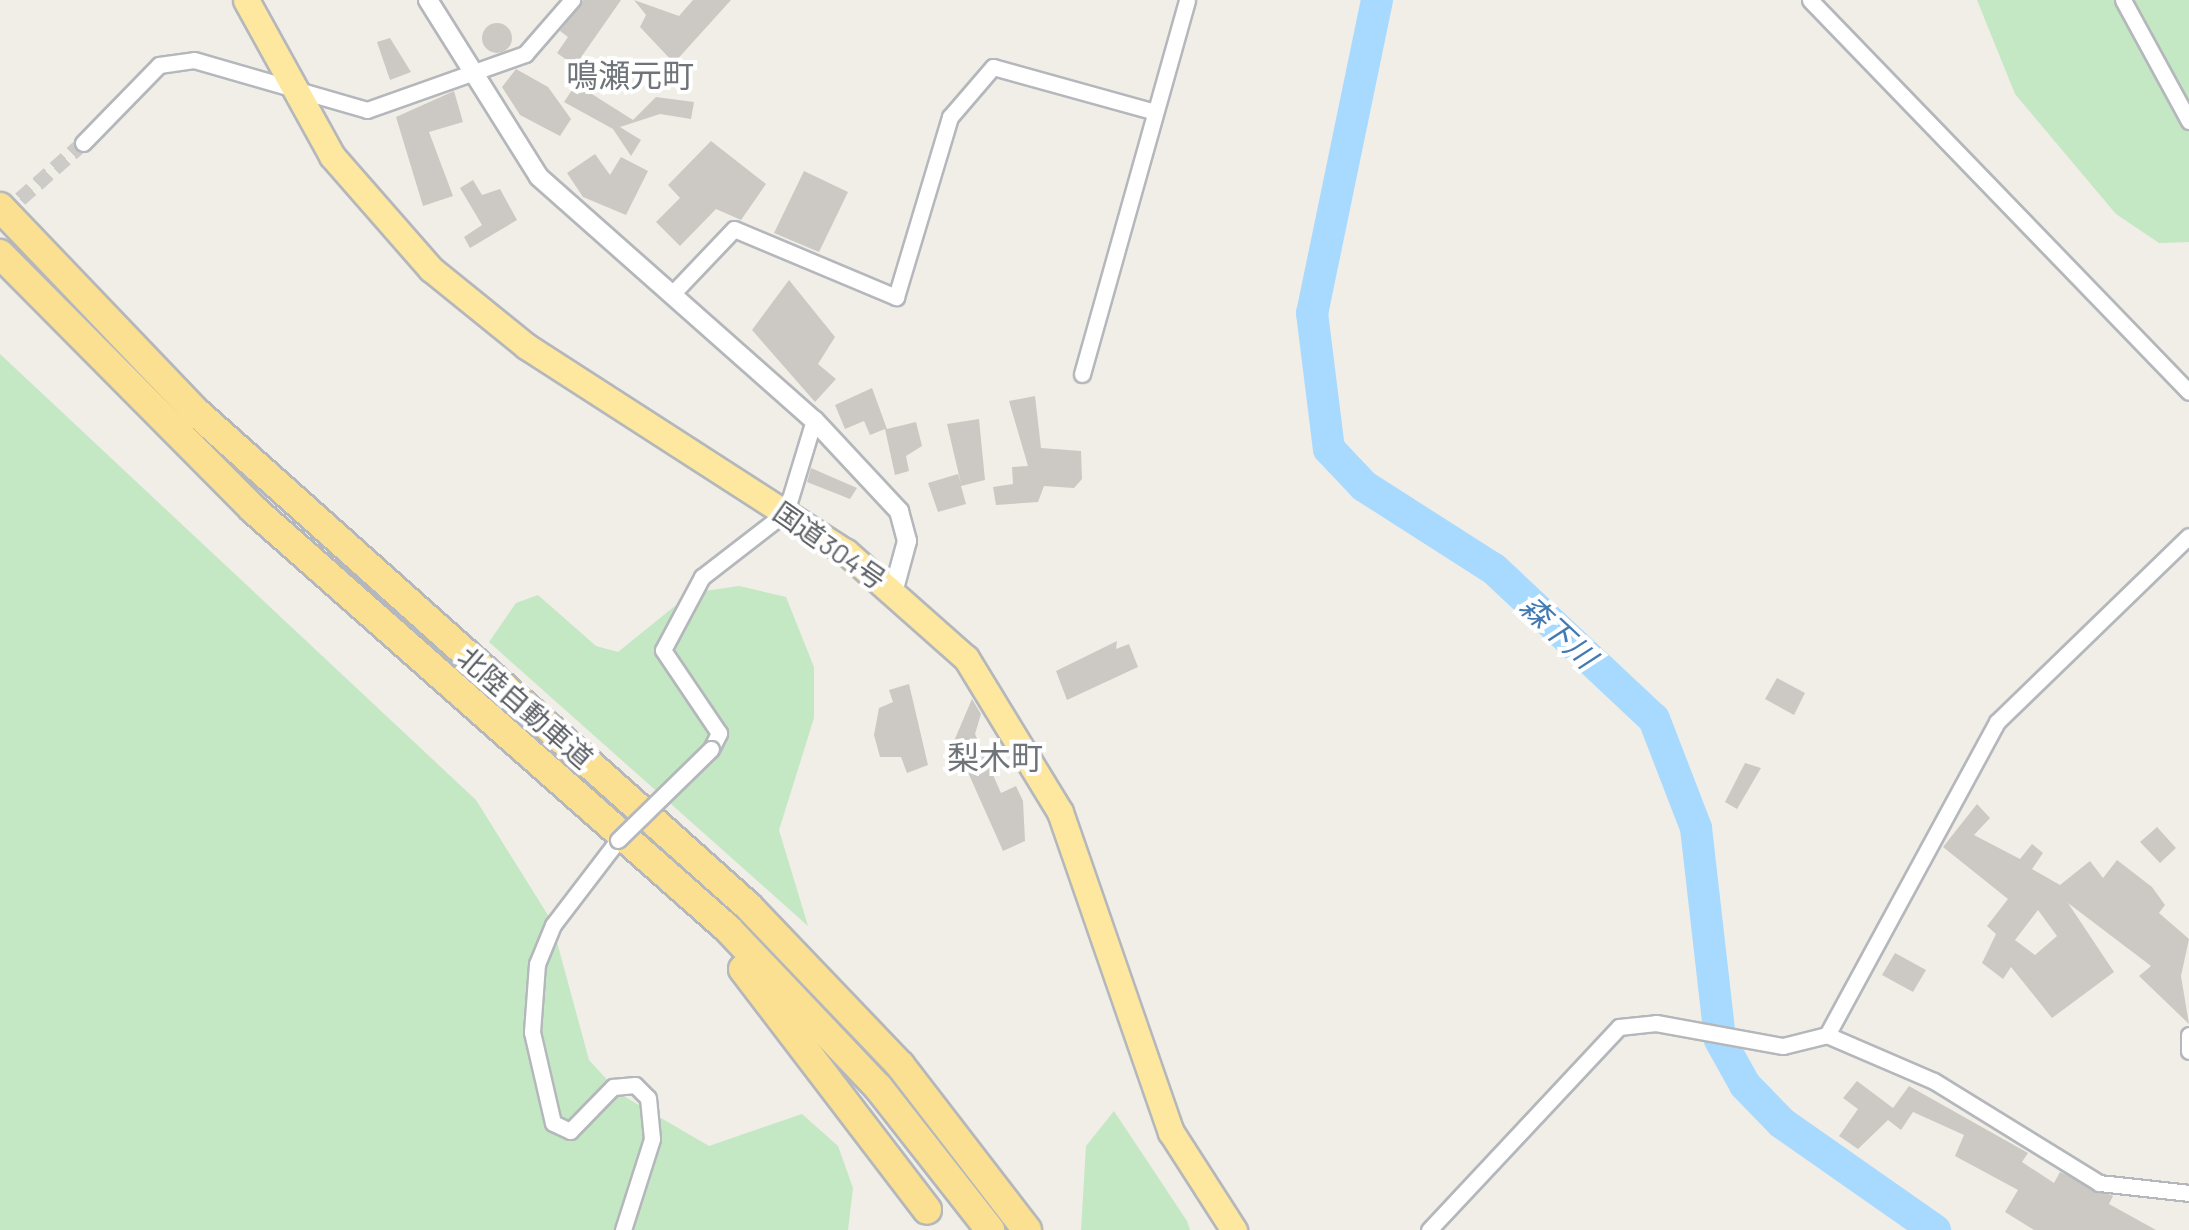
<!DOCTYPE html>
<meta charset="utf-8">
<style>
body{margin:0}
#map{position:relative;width:2189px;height:1230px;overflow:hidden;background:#f0eee7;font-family:Barlow,"Noto Sans JP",sans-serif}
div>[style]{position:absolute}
.green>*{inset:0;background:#c4e7c4}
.river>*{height:32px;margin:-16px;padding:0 16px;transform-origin:16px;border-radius:16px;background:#a8daff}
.building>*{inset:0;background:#ccc9c4}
.round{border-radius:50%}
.minor-tunnel>*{height:15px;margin-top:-7.5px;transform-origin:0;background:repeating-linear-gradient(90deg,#cccbc7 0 15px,transparent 0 23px)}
.roads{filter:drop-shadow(2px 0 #b4b7bb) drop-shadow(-2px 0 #b4b7bb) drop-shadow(0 2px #b4b7bb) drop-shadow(0 -2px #b4b7bb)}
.minor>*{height:15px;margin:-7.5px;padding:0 7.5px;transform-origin:7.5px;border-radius:7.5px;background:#fff}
.tertiary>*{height:18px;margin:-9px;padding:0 9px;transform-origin:9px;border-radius:9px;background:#fff}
.trunk>*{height:25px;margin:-12.5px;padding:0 12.5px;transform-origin:12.5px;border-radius:12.5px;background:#fee89f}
.motorway>*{height:28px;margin:-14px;padding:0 14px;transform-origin:14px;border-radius:14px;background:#fce091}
.bridges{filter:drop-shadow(2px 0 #b4b7bb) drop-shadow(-2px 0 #b4b7bb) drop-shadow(0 2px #b4b7bb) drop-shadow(0 -2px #b4b7bb)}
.minor-bridge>*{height:15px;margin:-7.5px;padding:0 7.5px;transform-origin:7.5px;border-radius:7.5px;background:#fff}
span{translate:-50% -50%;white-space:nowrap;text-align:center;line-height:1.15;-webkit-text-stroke:8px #fff;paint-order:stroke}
.street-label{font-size:28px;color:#5e6267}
.water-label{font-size:30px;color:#437ab2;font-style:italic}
.quarter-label{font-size:32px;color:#6f7479}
</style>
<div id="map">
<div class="green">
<i style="clip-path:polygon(1977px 0,2189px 0,2189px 242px,2159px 243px,2116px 214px,2015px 94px)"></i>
<i style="clip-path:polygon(0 354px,476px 800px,551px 920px,589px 1060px,620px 1094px,709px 1146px,802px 1114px,838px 1146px,853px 1188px,848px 1230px,0 1230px)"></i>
<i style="clip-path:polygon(739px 586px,786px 597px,814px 667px,814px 718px,779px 830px,808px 926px,489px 642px,516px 603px,538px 595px,596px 646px,618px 652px,691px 593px)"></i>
<i style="clip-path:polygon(1114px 1111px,1187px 1221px,1190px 1230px,1081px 1230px,1086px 1146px)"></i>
</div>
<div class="river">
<i style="left:1377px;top:0;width:320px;rotate:101.7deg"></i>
<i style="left:1312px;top:313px;width:137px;rotate:82.9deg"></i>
<i style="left:1329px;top:449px;width:51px;rotate:46.6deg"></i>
<i style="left:1364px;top:486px;width:154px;rotate:32.6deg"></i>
<i style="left:1494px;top:569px;width:219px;rotate:43.2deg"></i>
<i style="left:1654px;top:719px;width:117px;rotate:68.9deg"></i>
<i style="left:1696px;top:828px;width:213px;rotate:83.5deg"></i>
<i style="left:1720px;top:1040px;width:51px;rotate:60.9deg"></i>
<i style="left:1745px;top:1085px;width:53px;rotate:45.8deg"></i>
<i style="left:1782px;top:1123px;width:187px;rotate:35deg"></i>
</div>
<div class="building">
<i style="clip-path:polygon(583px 0,621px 0,575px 66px,557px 53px,568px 37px,560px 31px)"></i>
<i style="clip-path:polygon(634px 0,679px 16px,693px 0,731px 0,674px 63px,640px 27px,646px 15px)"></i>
<i class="round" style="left:482px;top:23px;width:30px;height:30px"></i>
<i style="clip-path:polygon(390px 38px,411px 72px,390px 80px,377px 42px)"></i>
<i style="clip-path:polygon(516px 69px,548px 87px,571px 119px,560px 136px,520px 115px,502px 87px)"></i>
<i style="clip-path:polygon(576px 84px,633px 120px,656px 97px,694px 102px,691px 119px,660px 114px,620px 127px,641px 140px,631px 156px,613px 129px,564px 102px)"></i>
<i style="clip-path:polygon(454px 91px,463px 122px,429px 132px,453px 196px,423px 206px,396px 117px)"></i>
<i style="clip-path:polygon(711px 141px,766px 184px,741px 220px,716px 209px,680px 246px,656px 222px,680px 198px,668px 185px)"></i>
<i style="clip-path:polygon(595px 154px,610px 175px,621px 157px,648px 171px,626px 215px,583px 197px,567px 173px)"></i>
<i style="clip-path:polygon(804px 171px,848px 192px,819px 252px,774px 233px)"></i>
<i style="clip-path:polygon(473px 180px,482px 195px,500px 189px,517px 220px,470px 248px,464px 237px,482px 225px,460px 188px)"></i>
<i style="clip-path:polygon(789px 280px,835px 337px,818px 364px,836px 379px,815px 402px,752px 330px)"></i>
<i style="clip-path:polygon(872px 388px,887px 429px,916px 422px,922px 446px,906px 456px,909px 471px,895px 475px,885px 429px,870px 435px,864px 421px,845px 429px,835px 405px)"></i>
<i style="clip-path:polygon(1035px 396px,1041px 448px,1081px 451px,1082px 479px,1074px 488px,1044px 486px,1038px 502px,996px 505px,993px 487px,1013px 484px,1012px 467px,1028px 466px,1009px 401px)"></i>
<i style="clip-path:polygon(979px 419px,985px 480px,961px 486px,966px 504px,938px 512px,928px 483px,958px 474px,961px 484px,947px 424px)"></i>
<i style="clip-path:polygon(811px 468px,857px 488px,850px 499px,807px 482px)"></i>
<i style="clip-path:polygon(1117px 641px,1116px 649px,1129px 644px,1138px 667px,1067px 700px,1056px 671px)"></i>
<i style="clip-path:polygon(1777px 678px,1805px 693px,1794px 715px,1765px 699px)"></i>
<i style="clip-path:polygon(909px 684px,928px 765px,907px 773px,901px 757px,880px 757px,874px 735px,879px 708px,893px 702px,889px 690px)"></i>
<i style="clip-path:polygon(972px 699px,981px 714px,975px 734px,1001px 793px,1016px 786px,1023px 801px,1025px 841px,1003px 851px,954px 741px)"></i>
<i style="clip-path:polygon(1745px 763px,1761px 768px,1737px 809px,1725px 802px)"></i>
<i style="clip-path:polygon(evenodd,1977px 804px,1990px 818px,1974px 835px,2020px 859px,2032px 844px,2043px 853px,2032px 869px,2060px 885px,2090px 861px,2103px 878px,2117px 860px,2152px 887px,2165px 905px,2159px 913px,2189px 939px,2181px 976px,2189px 1024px,2139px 976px,2151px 966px,2068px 903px,2114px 972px,2052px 1018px,2011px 967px,2003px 979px,1982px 963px,1996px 934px,1987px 926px,2008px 899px,1943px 847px,1977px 804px,2038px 910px,2057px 936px,2035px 955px,2015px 940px,2038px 910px)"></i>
<i style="clip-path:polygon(2157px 827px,2176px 848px,2160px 863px,2140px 842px)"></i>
<i style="clip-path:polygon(1895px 953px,1926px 970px,1913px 992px,1882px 975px)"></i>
<i style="clip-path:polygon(1857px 1081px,1893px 1108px,1909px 1086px,2028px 1153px,2022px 1162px,2054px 1183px,2060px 1172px,2113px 1196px,2109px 1204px,2156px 1230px,2034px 1230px,2005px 1212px,2018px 1190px,1955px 1156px,1964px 1135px,1913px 1112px,1901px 1130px,1888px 1120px,1858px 1149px,1839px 1136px,1858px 1109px,1843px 1098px)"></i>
</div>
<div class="minor-tunnel">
<i style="left:3px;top:214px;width:107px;rotate:-41.6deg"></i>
</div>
<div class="roads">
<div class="minor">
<i style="left:1810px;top:0;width:545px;rotate:45.97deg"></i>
<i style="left:2123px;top:0;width:138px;rotate:61.4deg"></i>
<i style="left:83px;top:143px;width:109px;rotate:-45.7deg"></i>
<i style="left:159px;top:65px;width:35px;rotate:-8deg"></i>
<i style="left:194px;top:60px;width:180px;rotate:16.1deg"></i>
<i style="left:367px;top:110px;width:168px;rotate:-19.5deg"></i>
<i style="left:525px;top:54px;width:72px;rotate:-49deg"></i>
<i style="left:673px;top:293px;width:88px;rotate:-46.4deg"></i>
<i style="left:734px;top:229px;width:176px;rotate:22.8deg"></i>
<i style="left:896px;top:297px;width:188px;rotate:-73.3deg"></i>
<i style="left:950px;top:117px;width:66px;rotate:-49.3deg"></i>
<i style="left:993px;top:67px;width:168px;rotate:15.5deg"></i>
<i style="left:1082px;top:374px;width:388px;rotate:-74.3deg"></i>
<i style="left:711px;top:749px;width:18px;rotate:-63deg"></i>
<i style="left:719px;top:733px;width:100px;rotate:-124deg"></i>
<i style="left:663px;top:650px;width:83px;rotate:-61.9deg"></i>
<i style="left:702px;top:577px;width:106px;rotate:-37.7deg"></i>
<i style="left:786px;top:512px;width:96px;rotate:-73.1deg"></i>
<i style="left:618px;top:840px;width:107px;rotate:127.4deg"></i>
<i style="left:553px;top:925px;width:42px;rotate:112.3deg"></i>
<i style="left:537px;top:964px;width:68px;rotate:94.2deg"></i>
<i style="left:532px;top:1032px;width:93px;rotate:77deg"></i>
<i style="left:553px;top:1123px;width:19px;rotate:25deg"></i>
<i style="left:570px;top:1131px;width:62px;rotate:-45.7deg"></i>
<i style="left:613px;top:1087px;width:22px;rotate:-5deg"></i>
<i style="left:635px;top:1085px;width:18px;rotate:45deg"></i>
<i style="left:648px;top:1098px;width:41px;rotate:84.4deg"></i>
<i style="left:652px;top:1139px;width:96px;rotate:107.7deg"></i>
<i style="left:1827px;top:1035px;width:356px;rotate:-61.5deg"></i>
<i style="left:1997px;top:722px;width:267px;rotate:-44.1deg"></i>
<i style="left:2189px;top:1035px;width:16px;rotate:90deg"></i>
<i style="left:1429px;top:1230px;width:278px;rotate:-46.9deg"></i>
<i style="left:1619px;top:1027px;width:37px;rotate:-6deg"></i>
<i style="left:1656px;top:1023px;width:129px;rotate:10.3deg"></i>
<i style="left:1783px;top:1046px;width:45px;rotate:-14deg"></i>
<i style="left:1827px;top:1035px;width:116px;rotate:23.3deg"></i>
<i style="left:1934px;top:1081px;width:194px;rotate:31.7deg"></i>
<i style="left:2099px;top:1183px;width:91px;rotate:6.3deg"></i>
</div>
<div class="tertiary">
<i style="left:428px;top:0;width:209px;rotate:57.9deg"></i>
<i style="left:539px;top:177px;width:367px;rotate:41.5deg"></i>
<i style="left:814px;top:420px;width:125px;rotate:47deg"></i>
<i style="left:899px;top:511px;width:31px;rotate:75deg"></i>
<i style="left:907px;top:541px;width:50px;rotate:105.2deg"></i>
</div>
<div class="trunk">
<i style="left:246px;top:0;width:178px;rotate:61.1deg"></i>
<i style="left:332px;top:156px;width:150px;rotate:48.8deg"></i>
<i style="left:431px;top:269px;width:122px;rotate:39deg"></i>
<i style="left:526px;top:346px;width:381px;rotate:32.8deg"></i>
<i style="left:846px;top:552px;width:160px;rotate:41.5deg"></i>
<i style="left:966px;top:658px;width:180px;rotate:58.6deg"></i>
<i style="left:1060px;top:812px;width:339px;rotate:70.9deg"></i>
<i style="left:1171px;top:1132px;width:117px;rotate:57.3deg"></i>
</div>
<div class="motorway">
<i style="left:0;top:207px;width:282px;rotate:46.3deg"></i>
<i style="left:195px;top:411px;width:742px;rotate:41.83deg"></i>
<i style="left:748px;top:906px;width:220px;rotate:46.3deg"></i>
<i style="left:900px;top:1065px;width:208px;rotate:52.4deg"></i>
<i style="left:0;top:254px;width:359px;rotate:45.2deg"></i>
<i style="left:253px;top:509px;width:634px;rotate:41.48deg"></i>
<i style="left:728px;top:929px;width:218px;rotate:46.5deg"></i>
<i style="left:878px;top:1087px;width:182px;rotate:51.9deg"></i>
<i style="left:743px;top:969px;width:303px;rotate:52.6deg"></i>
</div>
</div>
<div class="bridges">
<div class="minor-bridge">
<i style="left:618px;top:840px;width:130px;rotate:-44.4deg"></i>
</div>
</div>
<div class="street-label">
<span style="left:830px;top:545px;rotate:35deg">国道304号</span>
<span style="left:526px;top:707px;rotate:41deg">北陸自動車道</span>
</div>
<div class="water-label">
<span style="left:1559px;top:631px;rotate:43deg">森下川</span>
</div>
<div class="quarter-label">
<span style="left:630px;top:74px">鳴瀬元町</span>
<span style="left:995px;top:756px">梨木町</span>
</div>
</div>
